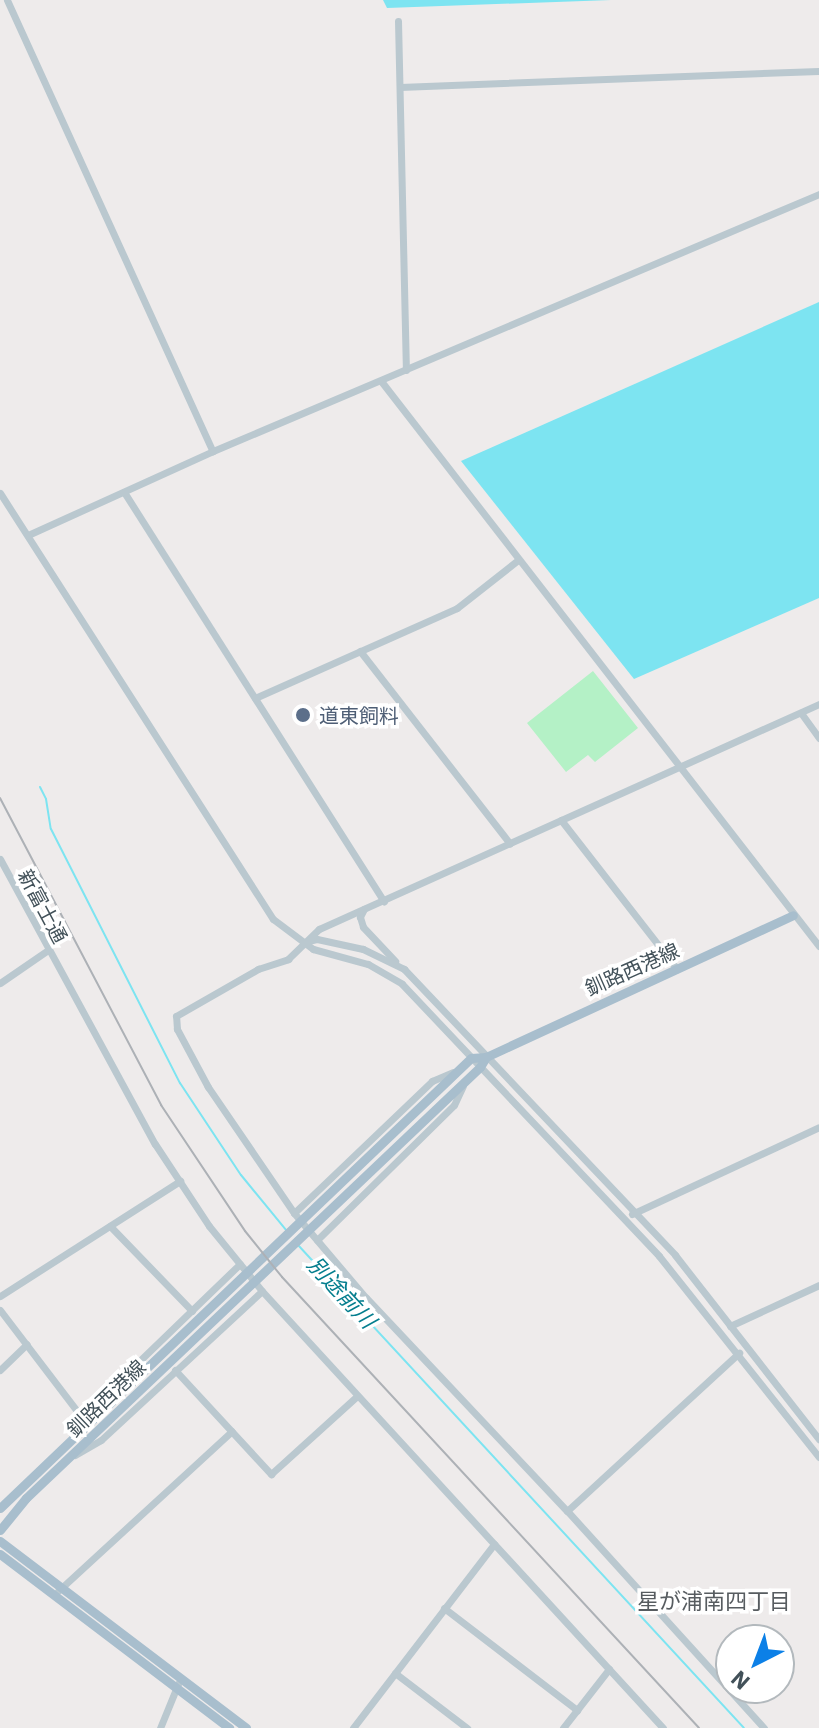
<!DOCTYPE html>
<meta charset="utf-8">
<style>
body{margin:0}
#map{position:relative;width:819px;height:1728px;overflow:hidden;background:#eeebeb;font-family:"IBM Plex Sans","Noto Sans JP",sans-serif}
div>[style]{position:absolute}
.green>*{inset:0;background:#b4f1c6}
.water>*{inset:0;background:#7de4f1}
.stream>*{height:2px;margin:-1px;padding:0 1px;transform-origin:1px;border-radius:1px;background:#7de4f1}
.minor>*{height:7px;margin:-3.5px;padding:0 3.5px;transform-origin:3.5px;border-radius:3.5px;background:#bac8cf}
.major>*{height:9px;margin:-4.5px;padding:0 4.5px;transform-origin:4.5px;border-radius:4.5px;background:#a8becd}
.rail>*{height:2px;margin:-1px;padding:0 1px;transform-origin:1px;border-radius:1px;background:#adb1b6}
.dots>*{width:22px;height:22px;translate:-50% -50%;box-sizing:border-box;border:4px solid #fff;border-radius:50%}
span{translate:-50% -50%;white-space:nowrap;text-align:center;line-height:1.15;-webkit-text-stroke:7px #fff;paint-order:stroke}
.service-label{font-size:20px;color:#4e5e75}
.left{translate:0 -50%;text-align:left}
.street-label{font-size:20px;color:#425159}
.water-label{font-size:22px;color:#057e8e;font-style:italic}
.neighbourhood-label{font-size:22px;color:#575c60}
.north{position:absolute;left:715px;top:1624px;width:80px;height:80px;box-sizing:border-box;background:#fff;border:2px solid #b3b9bd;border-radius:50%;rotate:222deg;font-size:22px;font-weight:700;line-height:32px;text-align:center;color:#425159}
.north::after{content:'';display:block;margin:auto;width:28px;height:36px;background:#0c80e7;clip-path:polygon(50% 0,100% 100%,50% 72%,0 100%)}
</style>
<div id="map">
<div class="green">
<i style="clip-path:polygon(593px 671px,638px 728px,595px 762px,588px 755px,566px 772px,527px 723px)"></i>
</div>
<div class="water">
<i style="clip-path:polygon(383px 0,611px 0,387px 8px)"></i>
<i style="clip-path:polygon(819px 302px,819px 598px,634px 679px,461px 461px)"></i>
</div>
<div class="stream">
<i style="left:40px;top:787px;width:13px;rotate:63deg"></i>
<i style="left:46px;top:799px;width:30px;rotate:81deg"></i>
<i style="left:51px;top:829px;width:285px;rotate:63.1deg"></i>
<i style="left:180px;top:1083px;width:110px;rotate:56.5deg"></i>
<i style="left:241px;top:1175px;width:71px;rotate:50.7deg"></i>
<i style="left:298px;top:1245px;width:657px;rotate:47.28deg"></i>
</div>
<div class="minor">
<i style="left:7px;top:0;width:496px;rotate:65.5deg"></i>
<i style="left:398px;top:21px;width:349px;rotate:88.7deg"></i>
<i style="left:400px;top:87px;width:419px;rotate:-2.2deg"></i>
<i style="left:381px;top:381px;width:715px;rotate:52.22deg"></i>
<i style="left:124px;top:492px;width:485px;rotate:57.6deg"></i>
<i style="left:0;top:493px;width:506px;rotate:57.35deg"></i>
<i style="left:273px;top:919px;width:50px;rotate:36.9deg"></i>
<i style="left:313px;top:949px;width:57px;rotate:15.3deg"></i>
<i style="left:368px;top:964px;width:39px;rotate:30deg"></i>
<i style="left:402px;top:984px;width:374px;rotate:46.6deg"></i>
<i style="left:659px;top:1256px;width:257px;rotate:51.5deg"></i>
<i style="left:28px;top:535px;width:203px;rotate:-24.4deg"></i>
<i style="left:213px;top:451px;width:658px;rotate:-22.98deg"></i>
<i style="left:360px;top:651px;width:244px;rotate:52.1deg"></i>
<i style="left:255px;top:698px;width:221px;rotate:-24deg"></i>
<i style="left:457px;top:608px;width:78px;rotate:-38.2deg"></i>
<i style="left:801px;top:713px;width:31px;rotate:54deg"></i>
<i style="left:561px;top:820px;width:189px;rotate:52.1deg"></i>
<i style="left:0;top:859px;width:324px;rotate:61.5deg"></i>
<i style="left:155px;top:1144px;width:98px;rotate:56.6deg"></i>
<i style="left:209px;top:1226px;width:84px;rotate:50.8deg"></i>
<i style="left:262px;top:1291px;width:593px;rotate:47.46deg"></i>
<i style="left:364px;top:909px;width:9px;rotate:117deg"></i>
<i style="left:360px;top:917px;width:10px;rotate:73deg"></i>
<i style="left:363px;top:927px;width:47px;rotate:46.7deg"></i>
<i style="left:308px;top:941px;width:9px;rotate:-13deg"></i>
<i style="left:317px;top:939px;width:47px;rotate:12.3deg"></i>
<i style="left:363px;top:949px;width:46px;rotate:26deg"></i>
<i style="left:404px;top:969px;width:394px;rotate:46.5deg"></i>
<i style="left:675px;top:1255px;width:234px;rotate:52deg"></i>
<i style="left:0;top:983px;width:58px;rotate:-34.5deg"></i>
<i style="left:294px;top:1213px;width:191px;rotate:-43.7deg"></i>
<i style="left:432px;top:1081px;width:23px;rotate:-23deg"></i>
<i style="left:632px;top:1214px;width:206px;rotate:-24.9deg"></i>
<i style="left:110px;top:1226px;width:118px;rotate:46deg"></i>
<i style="left:317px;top:1240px;width:192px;rotate:-44.6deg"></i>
<i style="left:454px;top:1105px;width:21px;rotate:-65deg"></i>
<i style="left:0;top:1296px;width:214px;rotate:-32.6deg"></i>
<i style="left:0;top:1310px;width:142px;rotate:52.7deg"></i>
<i style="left:730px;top:1326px;width:98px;rotate:-24.7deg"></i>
<i style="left:0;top:1370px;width:37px;rotate:-44deg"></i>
<i style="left:175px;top:1370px;width:142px;rotate:47.3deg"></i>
<i style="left:271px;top:1474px;width:116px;rotate:-42.2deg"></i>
<i style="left:83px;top:1420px;width:28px;rotate:-51deg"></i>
<i style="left:101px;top:1398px;width:193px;rotate:-44deg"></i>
<i style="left:75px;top:1455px;width:30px;rotate:-30deg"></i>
<i style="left:101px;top:1440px;width:219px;rotate:-42.8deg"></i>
<i style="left:567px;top:1511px;width:234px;rotate:-42.6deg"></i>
<i style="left:58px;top:1591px;width:236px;rotate:-42.6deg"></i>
<i style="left:444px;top:1608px;width:168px;rotate:37.5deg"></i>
<i style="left:395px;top:1673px;width:91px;rotate:37.4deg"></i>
<i style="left:160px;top:1728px;width:48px;rotate:-67.8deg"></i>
<i style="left:353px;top:1728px;width:232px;rotate:-52.5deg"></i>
<i style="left:563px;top:1728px;width:75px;rotate:-52.1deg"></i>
<i style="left:764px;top:1728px;width:293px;rotate:-132.2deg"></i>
<i style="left:567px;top:1511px;width:293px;rotate:-133.3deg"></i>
<i style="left:366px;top:1298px;width:111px;rotate:-130.3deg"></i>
<i style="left:294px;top:1213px;width:153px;rotate:-124.3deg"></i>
<i style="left:208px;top:1087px;width:66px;rotate:-118.1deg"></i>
<i style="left:177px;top:1029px;width:13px;rotate:-94deg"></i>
<i style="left:176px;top:1016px;width:95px;rotate:-29.8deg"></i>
<i style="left:258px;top:969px;width:32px;rotate:-18deg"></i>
<i style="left:288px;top:959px;width:43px;rotate:-44.1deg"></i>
<i style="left:319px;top:929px;width:548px;rotate:-24.23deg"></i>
</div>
<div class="major">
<i style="left:0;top:1508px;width:651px;rotate:-43.69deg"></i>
<i style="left:471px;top:1058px;width:15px;rotate:-4deg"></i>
<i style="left:486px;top:1057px;width:338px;rotate:-24.8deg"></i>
<i style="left:0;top:1530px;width:41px;rotate:-50.9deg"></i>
<i style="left:26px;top:1498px;width:626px;rotate:-43.51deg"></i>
<i style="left:480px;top:1067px;width:12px;rotate:-59deg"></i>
<i style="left:0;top:1541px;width:309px;rotate:37.2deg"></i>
<i style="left:0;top:1554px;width:288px;rotate:37.2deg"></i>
</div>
<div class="rail">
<i style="left:0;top:798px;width:347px;rotate:62.3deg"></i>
<i style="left:161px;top:1105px;width:151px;rotate:56.3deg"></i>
<i style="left:245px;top:1231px;width:59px;rotate:51.2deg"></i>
<i style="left:282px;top:1277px;width:614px;rotate:47.24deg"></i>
</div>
<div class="dots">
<i style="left:303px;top:715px;background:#5c6f8a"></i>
</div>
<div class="service-label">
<span class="left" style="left:319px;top:715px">道東飼料</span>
</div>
<div class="street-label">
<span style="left:43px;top:906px;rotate:62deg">新富士通</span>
<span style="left:632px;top:969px;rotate:-24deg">釧路西港線</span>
<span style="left:106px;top:1398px;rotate:-44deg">釧路西港線</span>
</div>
<div class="water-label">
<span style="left:342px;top:1292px;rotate:47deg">別途前川</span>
</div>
<div class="neighbourhood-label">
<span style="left:714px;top:1601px">星が浦南四丁目</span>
</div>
<div class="north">N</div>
</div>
